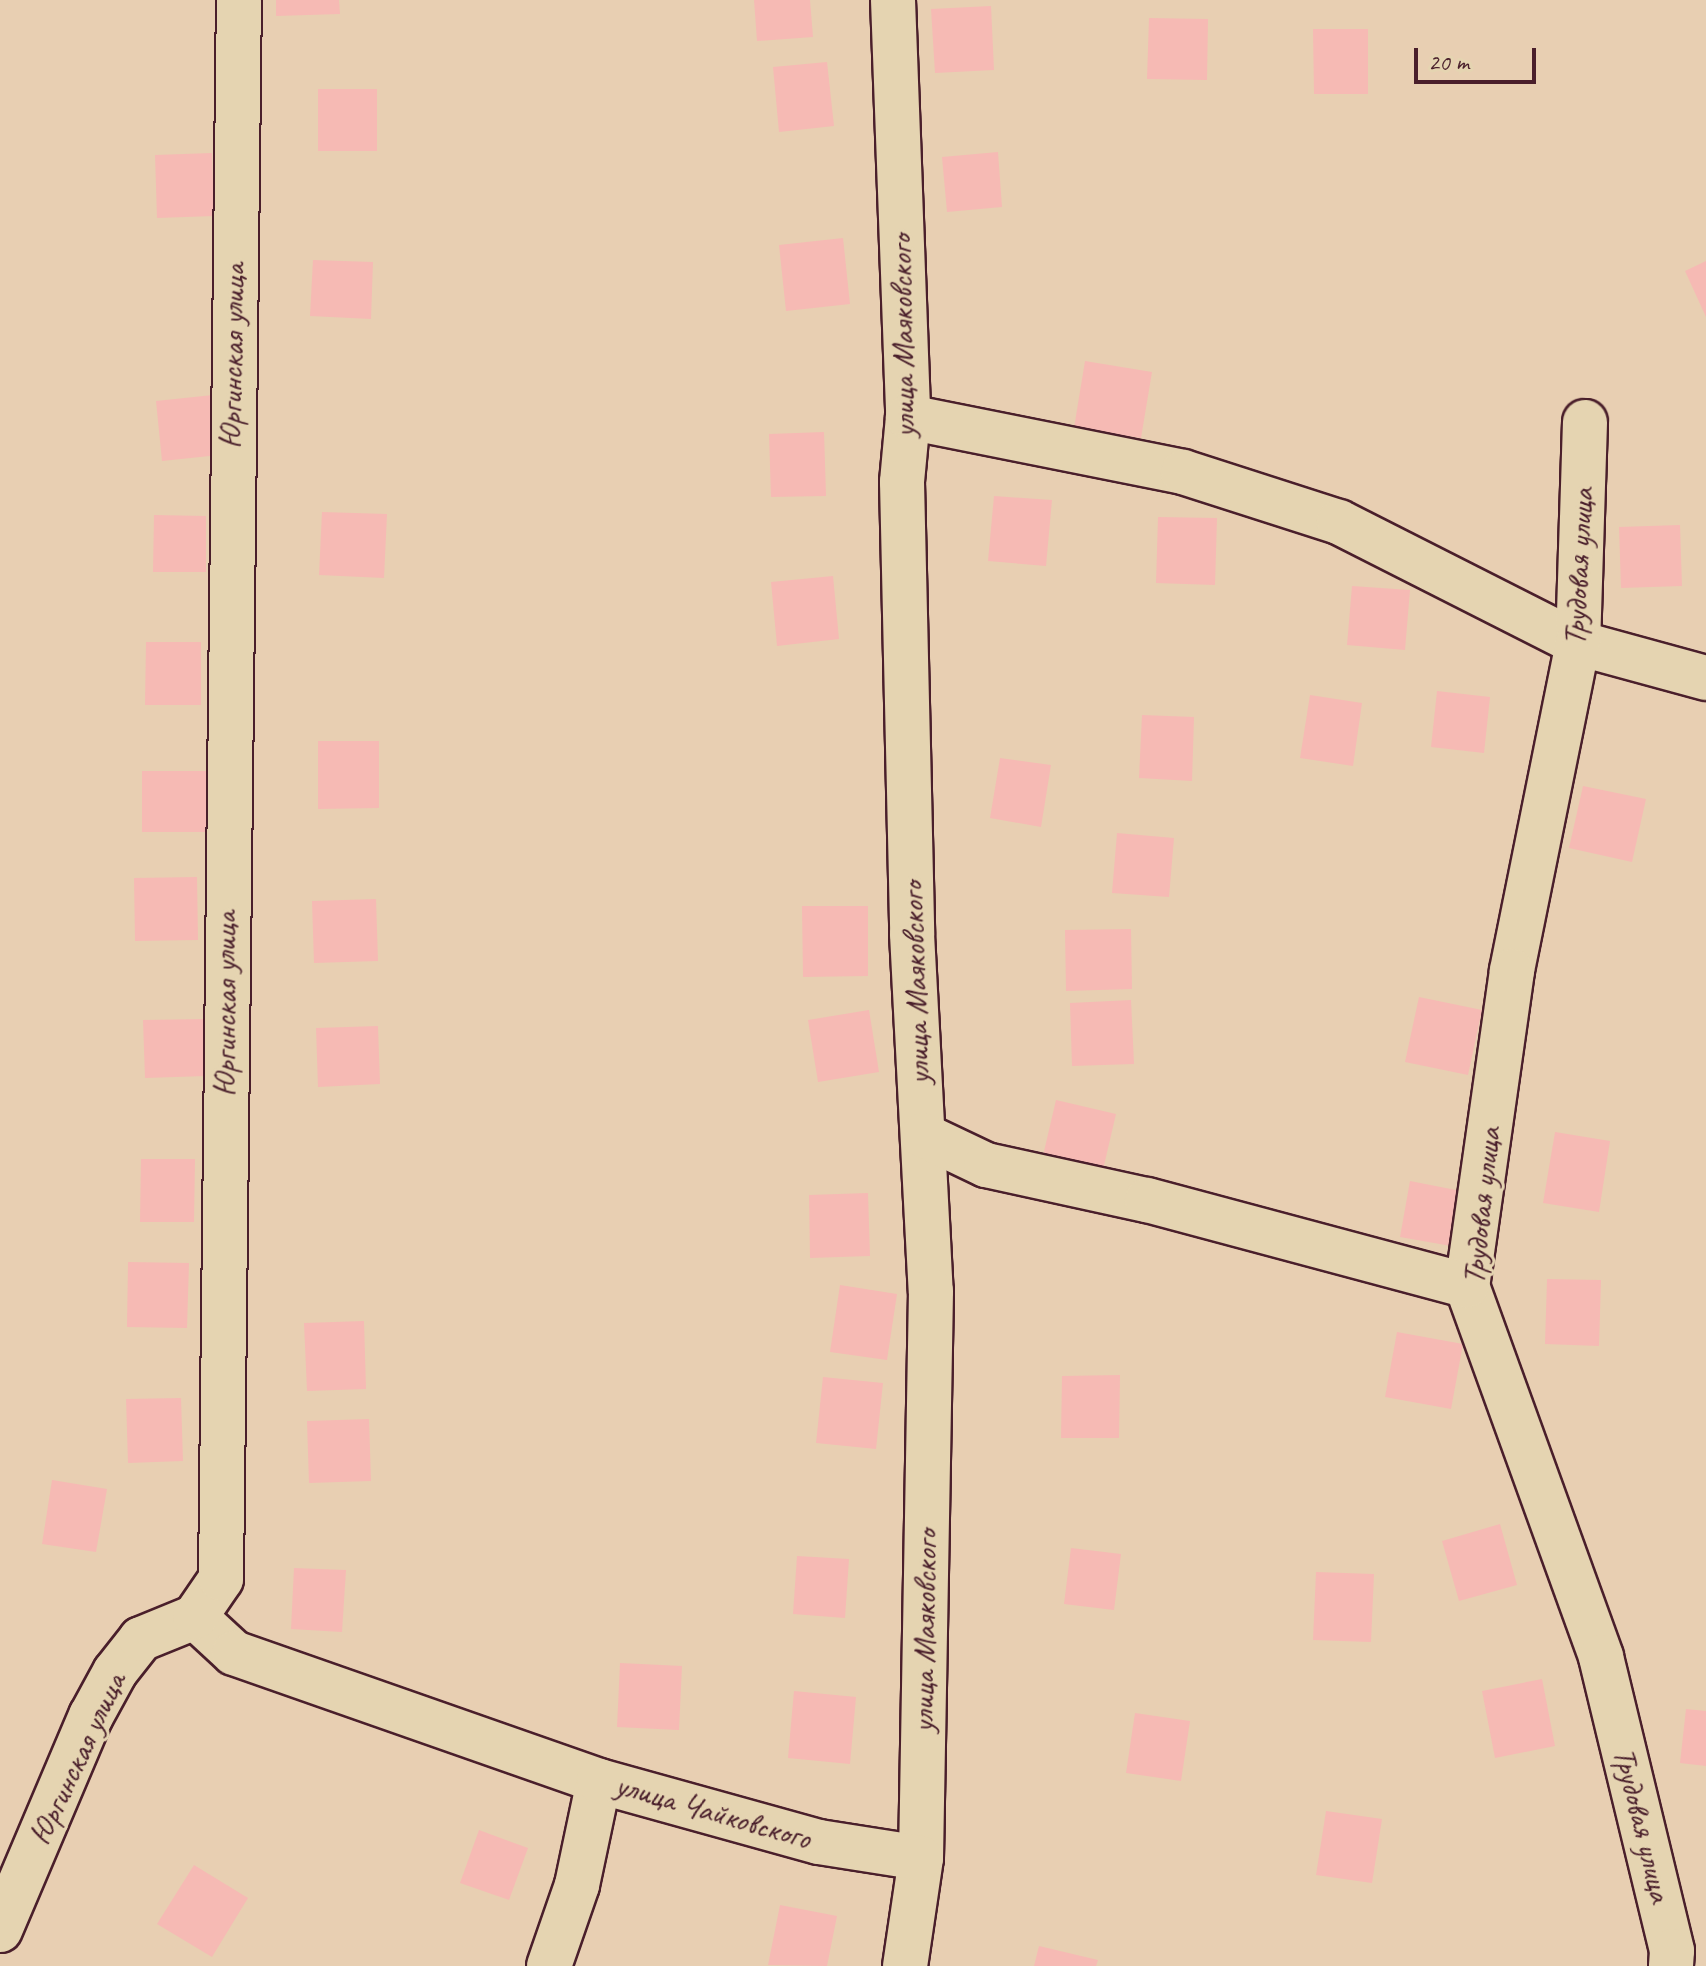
<!DOCTYPE html>
<meta charset="utf-8">
<style>
body{margin:0}
#map{position:relative;width:1706px;height:1966px;overflow:hidden;background:#e8cfb2;font-family:Caveat,sans-serif}
div>[style]{position:absolute}
.building>*{inset:0;background:#f6bab4}
.roads{filter:drop-shadow(2px 0 #4a1f2b) drop-shadow(-2px 0 #4a1f2b) drop-shadow(0 2px #4a1f2b) drop-shadow(0 -2px #4a1f2b)}
.minor>*{height:44px;margin:-22px;padding:0 22px;transform-origin:22px;border-radius:22px;background:#e5d4b1}
span{translate:-50% -50%;white-space:nowrap;text-align:center;line-height:1.15;-webkit-text-stroke:6px #e5d4b1;paint-order:stroke}
.street-label{font-size:32px;color:#4a1f2b}
.scale{position:absolute;left:1414px;top:48px;width:122px;height:36px;box-sizing:border-box;border:4px solid #4a1f2b;border-top:0;padding-left:10px;font-size:24px;line-height:28px;white-space:nowrap;color:#4a1f2b;-webkit-text-stroke:6px #e5d4b1;paint-order:stroke}
</style>
<div id="map">
<div class="building">
<i style="clip-path:polygon(276px 0,339px 0,340px 14px,276px 16px)"></i>
<i style="clip-path:polygon(754px 0,810px 0,813px 37px,757px 41px)"></i>
<i style="clip-path:polygon(991px 6px,994px 70px,935px 73px,931px 9px)"></i>
<i style="clip-path:polygon(1149px 18px,1208px 19px,1207px 80px,1147px 79px)"></i>
<i style="clip-path:polygon(1313px 29px,1368px 29px,1368px 94px,1314px 94px)"></i>
<i style="clip-path:polygon(827px 62px,834px 126px,779px 132px,773px 67px)"></i>
<i style="clip-path:polygon(318px 89px,377px 89px,377px 151px,318px 151px)"></i>
<i style="clip-path:polygon(998px 152px,1002px 207px,947px 212px,942px 157px)"></i>
<i style="clip-path:polygon(212px 153px,214px 216px,157px 218px,155px 155px)"></i>
<i style="clip-path:polygon(843px 238px,850px 304px,786px 311px,779px 245px)"></i>
<i style="clip-path:polygon(313px 260px,373px 262px,371px 319px,310px 316px)"></i>
<i style="clip-path:polygon(1706px 261px,1706px 317px,1685px 271px)"></i>
<i style="clip-path:polygon(1085px 361px,1152px 372px,1141px 438px,1074px 428px)"></i>
<i style="clip-path:polygon(213px 395px,219px 455px,162px 461px,156px 401px)"></i>
<i style="clip-path:polygon(824px 432px,826px 496px,771px 497px,769px 434px)"></i>
<i style="clip-path:polygon(994px 496px,1052px 500px,1046px 566px,988px 561px)"></i>
<i style="clip-path:polygon(322px 512px,387px 514px,384px 578px,319px 575px)"></i>
<i style="clip-path:polygon(154px 515px,206px 516px,206px 572px,153px 572px)"></i>
<i style="clip-path:polygon(1158px 517px,1217px 518px,1215px 585px,1156px 583px)"></i>
<i style="clip-path:polygon(1680px 525px,1682px 586px,1621px 588px,1619px 527px)"></i>
<i style="clip-path:polygon(833px 576px,839px 639px,777px 646px,771px 582px)"></i>
<i style="clip-path:polygon(1352px 586px,1410px 590px,1405px 650px,1347px 645px)"></i>
<i style="clip-path:polygon(146px 642px,201px 642px,201px 705px,145px 705px)"></i>
<i style="clip-path:polygon(1437px 691px,1490px 697px,1484px 753px,1431px 747px)"></i>
<i style="clip-path:polygon(1310px 695px,1362px 703px,1353px 766px,1300px 758px)"></i>
<i style="clip-path:polygon(1142px 715px,1194px 717px,1192px 781px,1139px 778px)"></i>
<i style="clip-path:polygon(318px 741px,379px 741px,379px 808px,318px 809px)"></i>
<i style="clip-path:polygon(1000px 758px,1051px 765px,1041px 827px,990px 818px)"></i>
<i style="clip-path:polygon(142px 771px,207px 771px,207px 832px,142px 832px)"></i>
<i style="clip-path:polygon(1583px 786px,1646px 799px,1632px 862px,1569px 848px)"></i>
<i style="clip-path:polygon(1117px 833px,1174px 838px,1169px 897px,1112px 893px)"></i>
<i style="clip-path:polygon(197px 877px,198px 940px,135px 941px,134px 878px)"></i>
<i style="clip-path:polygon(376px 899px,378px 961px,314px 963px,312px 901px)"></i>
<i style="clip-path:polygon(802px 906px,868px 906px,868px 976px,803px 977px)"></i>
<i style="clip-path:polygon(1131px 929px,1132px 989px,1066px 991px,1065px 930px)"></i>
<i style="clip-path:polygon(1419px 997px,1482px 1010px,1468px 1075px,1405px 1062px)"></i>
<i style="clip-path:polygon(1131px 1000px,1134px 1064px,1072px 1066px,1070px 1003px)"></i>
<i style="clip-path:polygon(869px 1010px,879px 1072px,818px 1082px,808px 1020px)"></i>
<i style="clip-path:polygon(204px 1019px,206px 1076px,145px 1078px,143px 1020px)"></i>
<i style="clip-path:polygon(378px 1026px,380px 1084px,318px 1087px,316px 1028px)"></i>
<i style="clip-path:polygon(1056px 1100px,1116px 1114px,1102px 1174px,1042px 1160px)"></i>
<i style="clip-path:polygon(1555px 1132px,1610px 1141px,1599px 1212px,1543px 1203px)"></i>
<i style="clip-path:polygon(141px 1159px,195px 1159px,194px 1222px,140px 1222px)"></i>
<i style="clip-path:polygon(1410px 1181px,1461px 1191px,1451px 1246px,1400px 1237px)"></i>
<i style="clip-path:polygon(868px 1193px,870px 1256px,810px 1258px,809px 1195px)"></i>
<i style="clip-path:polygon(128px 1262px,189px 1263px,187px 1328px,127px 1327px)"></i>
<i style="clip-path:polygon(1547px 1279px,1601px 1280px,1599px 1346px,1545px 1344px)"></i>
<i style="clip-path:polygon(840px 1285px,897px 1294px,887px 1360px,830px 1352px)"></i>
<i style="clip-path:polygon(364px 1321px,366px 1389px,307px 1391px,304px 1323px)"></i>
<i style="clip-path:polygon(1397px 1332px,1463px 1344px,1451px 1409px,1385px 1397px)"></i>
<i style="clip-path:polygon(1120px 1375px,1119px 1438px,1061px 1438px,1062px 1376px)"></i>
<i style="clip-path:polygon(823px 1377px,883px 1383px,876px 1449px,816px 1443px)"></i>
<i style="clip-path:polygon(181px 1398px,183px 1461px,128px 1463px,126px 1399px)"></i>
<i style="clip-path:polygon(369px 1419px,371px 1481px,309px 1483px,307px 1421px)"></i>
<i style="clip-path:polygon(52px 1480px,107px 1489px,96px 1552px,42px 1544px)"></i>
<i style="clip-path:polygon(1500px 1524px,1517px 1585px,1459px 1601px,1442px 1541px)"></i>
<i style="clip-path:polygon(1071px 1548px,1121px 1554px,1114px 1610px,1064px 1604px)"></i>
<i style="clip-path:polygon(797px 1556px,849px 1559px,845px 1618px,793px 1614px)"></i>
<i style="clip-path:polygon(294px 1568px,346px 1570px,342px 1632px,291px 1629px)"></i>
<i style="clip-path:polygon(1316px 1572px,1374px 1574px,1371px 1642px,1313px 1640px)"></i>
<i style="clip-path:polygon(620px 1663px,682px 1666px,679px 1730px,617px 1727px)"></i>
<i style="clip-path:polygon(1542px 1679px,1555px 1746px,1495px 1758px,1482px 1691px)"></i>
<i style="clip-path:polygon(794px 1691px,856px 1697px,850px 1764px,788px 1758px)"></i>
<i style="clip-path:polygon(1686px 1709px,1706px 1711px,1706px 1766px,1680px 1763px)"></i>
<i style="clip-path:polygon(1135px 1713px,1190px 1721px,1181px 1781px,1126px 1773px)"></i>
<i style="clip-path:polygon(1326px 1811px,1382px 1819px,1372px 1883px,1316px 1875px)"></i>
<i style="clip-path:polygon(479px 1830px,528px 1848px,509px 1900px,460px 1883px)"></i>
<i style="clip-path:polygon(194px 1865px,248px 1898px,212px 1957px,157px 1924px)"></i>
<i style="clip-path:polygon(780px 1905px,837px 1916px,827px 1966px,768px 1965px)"></i>
<i style="clip-path:polygon(1039px 1946px,1098px 1960px,1096px 1966px,1034px 1966px)"></i>
</div>
<div class="roads">
<div class="minor">
<i style="left:893px;top:0;width:417px;rotate:87.9deg"></i>
<i style="left:908px;top:417px;width:65px;rotate:95.3deg"></i>
<i style="left:902px;top:482px;width:452px;rotate:88.7deg"></i>
<i style="left:912px;top:934px;width:358px;rotate:87deg"></i>
<i style="left:931px;top:1291px;width:567px;rotate:91.01deg"></i>
<i style="left:921px;top:1858px;width:109px;rotate:98.4deg"></i>
<i style="left:908px;top:417px;width:280px;rotate:11.3deg"></i>
<i style="left:1183px;top:472px;width:164px;rotate:17.8deg"></i>
<i style="left:1339px;top:522px;width:268px;rotate:26.9deg"></i>
<i style="left:1578px;top:643px;width:133px;rotate:15.3deg"></i>
<i style="left:1585px;top:422px;width:221px;rotate:91.8deg"></i>
<i style="left:1578px;top:643px;width:335px;rotate:101.4deg"></i>
<i style="left:1512px;top:971px;width:318px;rotate:98.1deg"></i>
<i style="left:1467px;top:1286px;width:394px;rotate:70.1deg"></i>
<i style="left:1601px;top:1657px;width:302px;rotate:76.4deg"></i>
<i style="left:1672px;top:1951px;width:15px;rotate:94deg"></i>
<i style="left:923px;top:1135px;width:70px;rotate:25.5deg"></i>
<i style="left:986px;top:1165px;width:165px;rotate:12.3deg"></i>
<i style="left:1147px;top:1200px;width:331px;rotate:15deg"></i>
<i style="left:195px;top:1617px;width:53px;rotate:42.7deg"></i>
<i style="left:234px;top:1653px;width:387px;rotate:19.3deg"></i>
<i style="left:0;top:1930px;width:233px;rotate:-67deg"></i>
<i style="left:91px;top:1716px;width:50px;rotate:-61.4deg"></i>
<i style="left:115px;top:1672px;width:42px;rotate:-51.8deg"></i>
<i style="left:141px;top:1639px;width:58px;rotate:-22.2deg"></i>
<i style="left:195px;top:1617px;width:46px;rotate:-55.6deg"></i>
<i style="left:221px;top:1579px;width:1579px;rotate:-89.35deg"></i>
<i style="left:549px;top:1966px;width:86px;rotate:-70.9deg"></i>
<i style="left:577px;top:1885px;width:106px;rotate:-78.1deg"></i>
<i style="left:599px;top:1781px;width:228px;rotate:15.5deg"></i>
<i style="left:819px;top:1842px;width:103px;rotate:8.9deg"></i>
</div>
</div>
<div class="street-label">
<span style="left:903px;top:336px;rotate:-91deg">улица Маяковского</span>
<span style="left:233px;top:356px;rotate:-89deg">Юргинская улица</span>
<span style="left:1579px;top:567px;rotate:-87deg">Трудовая улица</span>
<span style="left:916px;top:983px;rotate:-92deg">улица Маяковского</span>
<span style="left:226px;top:1004px;rotate:-90deg">Юргинская улица</span>
<span style="left:1482px;top:1206px;rotate:-84deg">Трудовая улица</span>
<span style="left:925px;top:1631px;rotate:-89deg">улица Маяковского</span>
<span style="left:78px;top:1759px;rotate:-65deg">Юргинская улица</span>
<span style="left:713px;top:1812px;rotate:16deg">улица Чайковского</span>
<span style="left:1642px;top:1825px;rotate:76deg">Трудовая улица</span>
</div>
<div class="scale">20 m</div>
</div>
